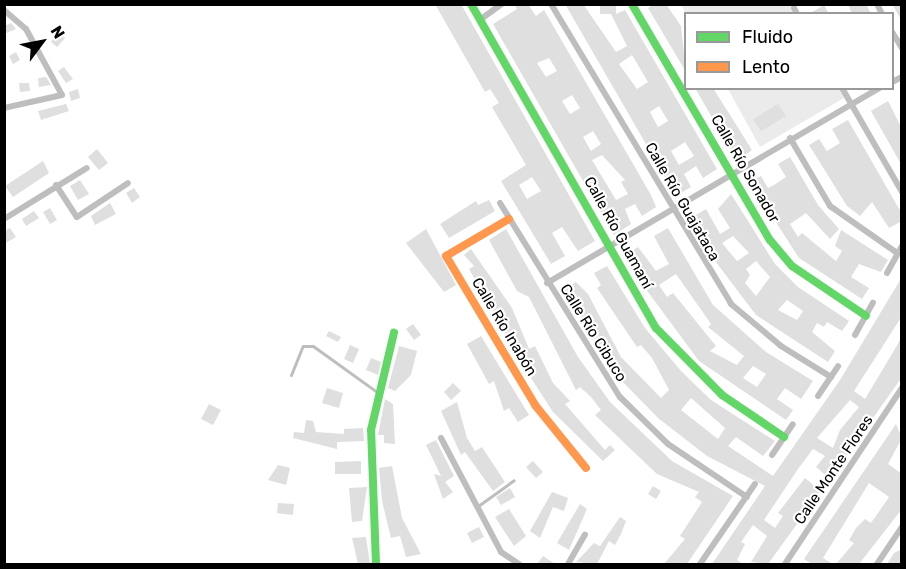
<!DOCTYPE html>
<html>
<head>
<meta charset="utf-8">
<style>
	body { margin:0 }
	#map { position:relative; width:906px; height:569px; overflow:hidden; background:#fff; font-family:Rubik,sans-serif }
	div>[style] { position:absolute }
	.green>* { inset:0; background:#ebebeb }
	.building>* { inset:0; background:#dfdfdf }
	.lane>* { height:3px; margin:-1.5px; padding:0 1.5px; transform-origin:1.5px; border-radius:1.5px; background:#bebebe }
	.street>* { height:6px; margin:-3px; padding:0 3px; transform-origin:3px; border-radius:3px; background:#bebebe }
	.fast>* { height:8px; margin:-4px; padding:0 4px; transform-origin:4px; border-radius:4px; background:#63d668 }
	.slow>* { height:8px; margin:-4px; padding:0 4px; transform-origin:4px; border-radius:4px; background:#ff974d }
	span { translate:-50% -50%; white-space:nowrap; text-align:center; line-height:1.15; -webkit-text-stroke:4.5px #fff; paint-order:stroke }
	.street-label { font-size:15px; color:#000 }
	.frame { position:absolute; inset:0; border:6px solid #000; pointer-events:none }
	.legend { position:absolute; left:684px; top:12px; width:210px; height:78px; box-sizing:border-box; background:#fff; border:2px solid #999; margin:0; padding:8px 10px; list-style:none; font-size:18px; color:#000 }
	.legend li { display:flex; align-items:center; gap:12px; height:30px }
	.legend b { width:30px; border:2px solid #999 }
	.north { position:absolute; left:12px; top:12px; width:60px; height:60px; -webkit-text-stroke:4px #fff; paint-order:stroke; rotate:58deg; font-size:16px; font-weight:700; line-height:24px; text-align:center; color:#000 }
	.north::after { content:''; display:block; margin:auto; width:21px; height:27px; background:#000; clip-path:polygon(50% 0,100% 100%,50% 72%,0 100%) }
</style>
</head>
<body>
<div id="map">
	<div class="green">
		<i style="clip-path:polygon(681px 5px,789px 5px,794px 13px,686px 13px)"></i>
		<i style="clip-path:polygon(728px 89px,839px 89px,844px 98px,760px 147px)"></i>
	</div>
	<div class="building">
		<i style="clip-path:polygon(evenodd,435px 4px,461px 4px,595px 241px,578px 251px,562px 227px,552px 233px,565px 256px,551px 264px,501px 181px,526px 165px,492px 107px,499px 103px,490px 89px,485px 92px,435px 4px,532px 177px,541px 191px,527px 199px,519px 185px,532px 177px)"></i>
		<i style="clip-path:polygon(evenodd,514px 4px,528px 4px,536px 16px,544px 10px,651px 195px,656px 207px,642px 216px,635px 204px,625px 209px,631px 224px,614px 235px,493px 24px,517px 9px,514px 4px,549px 58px,557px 71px,546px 77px,537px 63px,549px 58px,514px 4px,572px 95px,580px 108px,570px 114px,562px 101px,572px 95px,514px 4px,593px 131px,601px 144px,591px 151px,583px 137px,593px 131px,514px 4px,602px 155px,625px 180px,621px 182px,628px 194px,616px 200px,592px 160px,602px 155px)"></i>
		<i style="clip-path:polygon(evenodd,565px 4px,583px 4px,616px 52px,627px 46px,611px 14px,600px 14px,600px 4px,616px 4px,616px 14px,625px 10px,717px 169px,703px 178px,696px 166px,684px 174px,691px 187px,676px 196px,565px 4px,632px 55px,648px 82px,637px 89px,619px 64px,632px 55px,565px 4px,659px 106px,668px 121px,658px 127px,650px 112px,659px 106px,565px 4px,685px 142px,694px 156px,679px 165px,671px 151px,685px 142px)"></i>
		<i style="clip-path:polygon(654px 4px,666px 4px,681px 26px,686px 72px,648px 8px)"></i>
		<i style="clip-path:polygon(848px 4px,866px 4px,871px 14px,852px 14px)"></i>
		<i style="clip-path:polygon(892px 4px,902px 4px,902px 21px)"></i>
		<i style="clip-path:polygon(824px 5px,829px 14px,809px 14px)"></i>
		<i style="clip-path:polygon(11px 23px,16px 29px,4px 34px,4px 26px)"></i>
		<i style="clip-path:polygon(58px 32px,65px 38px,57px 47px,51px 42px)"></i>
		<i style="clip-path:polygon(16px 52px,20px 60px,13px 64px,9px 56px)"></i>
		<i style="clip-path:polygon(64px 67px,73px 79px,66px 83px,58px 71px)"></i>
		<i style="clip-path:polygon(46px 77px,51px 85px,39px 87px,38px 78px)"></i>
		<i style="clip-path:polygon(19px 83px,29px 83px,30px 91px,20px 92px)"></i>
		<i style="clip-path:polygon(695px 88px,713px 88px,752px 150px,737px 161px)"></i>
		<i style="clip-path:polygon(78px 89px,80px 98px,71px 101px,69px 92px)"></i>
		<i style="clip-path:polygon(888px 101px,900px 125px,902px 166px,871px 111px)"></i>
		<i style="clip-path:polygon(66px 104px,69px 111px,41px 120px,38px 111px)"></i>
		<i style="clip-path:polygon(778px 104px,786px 116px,761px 131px,753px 119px)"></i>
		<i style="clip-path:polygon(848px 120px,902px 214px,902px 221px,889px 228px,872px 202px,860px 216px,847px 206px,809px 145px,819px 139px,827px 151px,840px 143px,832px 129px)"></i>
		<i style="clip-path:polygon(97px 149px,108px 163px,99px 170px,88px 157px)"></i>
		<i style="clip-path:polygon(790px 157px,818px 205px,839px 229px,830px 239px,806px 213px,790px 224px,798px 237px,802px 233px,836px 261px,842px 251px,835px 246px,841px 230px,888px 260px,881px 272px,859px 264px,851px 277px,869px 288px,862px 299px,799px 258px,750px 182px,761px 176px,768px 188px,774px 185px,786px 177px,778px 164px)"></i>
		<i style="clip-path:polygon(43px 161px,49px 173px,13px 197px,5px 186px)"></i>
		<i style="clip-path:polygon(80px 180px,89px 194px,78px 200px,70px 186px)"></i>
		<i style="clip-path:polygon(134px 188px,140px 197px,132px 203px,126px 193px)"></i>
		<i style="clip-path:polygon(evenodd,731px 194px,775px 264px,798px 287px,849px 321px,842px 331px,827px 322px,824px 327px,817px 323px,812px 332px,835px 351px,828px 362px,756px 315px,703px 245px,689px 219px,706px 209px,720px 234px,730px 228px,718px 209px,731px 194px,733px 236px,749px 253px,737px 261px,722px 243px,733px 236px,731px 194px,756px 261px,770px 277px,756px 296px,745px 283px,750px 275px,746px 269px,756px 261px,731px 194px,787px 300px,803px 311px,797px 320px,778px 310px,787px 300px)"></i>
		<i style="clip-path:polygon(489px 200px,495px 211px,449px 238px,440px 224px,476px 201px,478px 205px)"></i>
		<i style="clip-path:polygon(110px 203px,116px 214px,95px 225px,91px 216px)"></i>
		<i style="clip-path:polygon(50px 208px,57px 220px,50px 224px,43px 212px)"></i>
		<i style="clip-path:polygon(34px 211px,39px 218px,26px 226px,22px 219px)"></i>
		<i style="clip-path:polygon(10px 228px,16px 237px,4px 244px,4px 231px)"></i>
		<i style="clip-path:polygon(evenodd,668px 228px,713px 305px,766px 352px,813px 381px,801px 399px,785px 388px,777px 399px,793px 410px,786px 420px,699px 361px,648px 292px,627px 254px,638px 247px,656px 271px,669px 264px,654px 236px,668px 228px,676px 274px,711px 324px,708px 327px,744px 356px,737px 365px,710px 351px,716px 346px,673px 293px,667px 297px,659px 285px,676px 274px,668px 228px,753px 366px,766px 374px,757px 387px,743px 378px,753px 366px)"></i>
		<i style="clip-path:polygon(426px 229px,456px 285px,444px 292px,406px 243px)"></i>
		<i style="clip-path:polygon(506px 229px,578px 357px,610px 402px,672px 461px,733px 496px,687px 564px,664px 564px,685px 539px,680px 536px,702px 502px,695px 497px,699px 492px,657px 474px,595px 415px,601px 410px,591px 397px,580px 387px,576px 390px,529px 297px,517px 291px,489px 240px)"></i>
		<i style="clip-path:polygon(471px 249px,512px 308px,529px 349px,535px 346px,553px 383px,570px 401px,565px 404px,605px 450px,610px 445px,615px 450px,603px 461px,553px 412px,529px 375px,469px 269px,474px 266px,464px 255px)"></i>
		<i style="clip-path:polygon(evenodd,607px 266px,645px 328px,681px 371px,711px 400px,775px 441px,763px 456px,736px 437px,728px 446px,773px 476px,840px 380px,902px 277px,902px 316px,854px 391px,865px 399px,902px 337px,902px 377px,830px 479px,816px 467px,825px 456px,813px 449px,798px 469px,764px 520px,775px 528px,783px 516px,778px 513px,805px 478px,821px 491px,768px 564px,751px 562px,767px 536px,753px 525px,741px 542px,745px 544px,737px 560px,743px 564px,712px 564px,765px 486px,707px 456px,658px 418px,617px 376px,564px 289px,576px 282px,588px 294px,621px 357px,661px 398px,669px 390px,652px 358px,641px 345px,637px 347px,597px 288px,601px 285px,594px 273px,607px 266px,691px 398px,725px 428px,718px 439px,681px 410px,691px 398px,607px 266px,850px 400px,859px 407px,840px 430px,833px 448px,817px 438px,850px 400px)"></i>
		<i style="clip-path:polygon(413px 324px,421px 335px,414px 340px,406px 329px)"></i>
		<i style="clip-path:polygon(329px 331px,341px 337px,338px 342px,326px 336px)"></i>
		<i style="clip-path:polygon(481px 336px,529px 415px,518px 422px,509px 408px,504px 411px,494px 381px,489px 384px,467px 344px)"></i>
		<i style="clip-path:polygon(350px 345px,359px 349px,353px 363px,344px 359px)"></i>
		<i style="clip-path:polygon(399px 346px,417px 351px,411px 375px,395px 391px,388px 388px)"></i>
		<i style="clip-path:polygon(371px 358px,381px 362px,378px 375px,366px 370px)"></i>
		<i style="clip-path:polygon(453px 383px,461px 391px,451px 400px,444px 392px)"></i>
		<i style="clip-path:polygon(327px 388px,343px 393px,339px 408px,322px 403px)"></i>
		<i style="clip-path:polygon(385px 399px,393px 404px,395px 444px,384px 443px,384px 435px,378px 435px)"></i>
		<i style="clip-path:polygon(457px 402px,467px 438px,475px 451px,482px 447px,505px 482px,493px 491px,465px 452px,461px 455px,441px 411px)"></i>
		<i style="clip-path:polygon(209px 404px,221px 410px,213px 425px,201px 419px)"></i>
		<i style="clip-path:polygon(306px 420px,313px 421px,316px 432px,344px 434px,344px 429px,363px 428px,364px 441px,337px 442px,337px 449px,293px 438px,294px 432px,304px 433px)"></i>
		<i style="clip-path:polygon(896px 424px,902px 438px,888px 464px,902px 474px,902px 509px,859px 564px,836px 564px,854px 543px,849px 540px,856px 528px,865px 519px,871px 523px,889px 497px,869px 483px,823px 558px,833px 564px,812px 564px,804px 559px)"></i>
		<i style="clip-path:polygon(436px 440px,454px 476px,445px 482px,453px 492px,443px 499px,434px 474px,441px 476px,426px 445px)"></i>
		<i style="clip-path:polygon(361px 461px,361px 474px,335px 474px,335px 462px)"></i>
		<i style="clip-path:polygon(533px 461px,543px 472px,536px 478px,526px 467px)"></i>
		<i style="clip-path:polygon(278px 465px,290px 468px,286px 485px,268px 480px)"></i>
		<i style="clip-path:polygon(392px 466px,402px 518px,421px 554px,406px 557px,400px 536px,391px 538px,382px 501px,379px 468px)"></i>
		<i style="clip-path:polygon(653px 486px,661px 491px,656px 499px,648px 494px)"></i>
		<i style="clip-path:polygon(367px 487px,362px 521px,352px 522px,349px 488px)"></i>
		<i style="clip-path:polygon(510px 488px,515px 497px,501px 505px,496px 497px)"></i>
		<i style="clip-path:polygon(552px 492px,568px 498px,564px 511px,553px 507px,540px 538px,530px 531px)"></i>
		<i style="clip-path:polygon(278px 503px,294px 504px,293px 515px,277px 513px)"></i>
		<i style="clip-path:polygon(580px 504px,587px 509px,569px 550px,557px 543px)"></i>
		<i style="clip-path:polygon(509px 509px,526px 536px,514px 546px,495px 517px)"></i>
		<i style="clip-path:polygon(620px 517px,626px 521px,621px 534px,615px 545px,609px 541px,597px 564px,576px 562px,594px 543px,600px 546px)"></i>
		<i style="clip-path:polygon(479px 527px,484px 537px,472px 543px,467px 533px)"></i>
		<i style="clip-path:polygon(366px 537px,370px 564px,358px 564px,352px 538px)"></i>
		<i style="clip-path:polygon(902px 549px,902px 564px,887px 564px,894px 553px)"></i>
		<i style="clip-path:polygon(543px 556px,555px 564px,537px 564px)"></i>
	</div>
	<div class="lane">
		<i style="left:291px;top:375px;width:31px;rotate:-68deg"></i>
		<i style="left:303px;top:346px;width:10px"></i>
		<i style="left:313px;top:346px;width:79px;rotate:35.7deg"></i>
		<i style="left:478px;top:506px;width:44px;rotate:-35.8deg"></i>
	</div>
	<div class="street">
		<i style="left:551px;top:4px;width:350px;rotate:59deg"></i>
		<i style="left:731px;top:304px;width:65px;rotate:40deg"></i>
		<i style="left:781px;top:346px;width:59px;rotate:31.8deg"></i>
		<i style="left:877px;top:4px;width:11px;rotate:63deg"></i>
		<i style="left:794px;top:8px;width:7px;rotate:63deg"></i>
		<i style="left:4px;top:10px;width:29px;rotate:41deg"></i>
		<i style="left:26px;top:29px;width:75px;rotate:61.4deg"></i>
		<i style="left:62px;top:95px;width:59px;rotate:167.4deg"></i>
		<i style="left:481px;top:19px;width:26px;rotate:-36deg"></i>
		<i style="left:892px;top:32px;width:19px;rotate:58deg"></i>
		<i style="left:892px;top:82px;width:11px;rotate:-27deg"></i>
		<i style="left:842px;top:88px;width:120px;rotate:60deg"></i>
		<i style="left:790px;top:138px;width:79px;rotate:59.5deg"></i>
		<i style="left:830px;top:206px;width:82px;rotate:35deg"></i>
		<i style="left:56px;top:185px;width:38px;rotate:57deg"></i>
		<i style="left:77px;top:217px;width:61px;rotate:-33.7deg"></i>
		<i style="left:500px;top:203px;width:228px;rotate:58.3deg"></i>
		<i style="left:620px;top:397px;width:67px;rotate:44.4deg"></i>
		<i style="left:668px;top:444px;width:95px;rotate:33.9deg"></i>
		<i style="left:4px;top:219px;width:97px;rotate:-31.6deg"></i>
		<i style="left:887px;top:273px;width:31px;rotate:-61deg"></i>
		<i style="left:547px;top:283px;width:386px;rotate:-30.4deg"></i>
		<i style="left:855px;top:335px;width:37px;rotate:-61deg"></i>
		<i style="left:818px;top:396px;width:36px;rotate:-56deg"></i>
		<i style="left:441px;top:438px;width:129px;rotate:62.2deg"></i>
		<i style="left:501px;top:552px;width:22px;rotate:34deg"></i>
		<i style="left:772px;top:455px;width:37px;rotate:-56deg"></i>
		<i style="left:568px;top:564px;width:34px;rotate:-60deg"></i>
		<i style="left:700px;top:564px;width:97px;rotate:-55.5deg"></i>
		<i style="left:785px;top:564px;width:211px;rotate:-56.4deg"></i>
		<i style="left:877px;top:564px;width:45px;rotate:-56deg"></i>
	</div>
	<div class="fast">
		<i style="left:471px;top:4px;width:373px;rotate:60.3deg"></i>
		<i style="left:656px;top:328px;width:94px;rotate:45.4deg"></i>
		<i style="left:722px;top:395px;width:75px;rotate:34.1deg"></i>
		<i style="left:633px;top:6px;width:271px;rotate:59.7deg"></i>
		<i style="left:770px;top:240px;width:34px;rotate:50deg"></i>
		<i style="left:792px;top:266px;width:89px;rotate:34deg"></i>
		<i style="left:376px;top:564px;width:134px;rotate:-92.1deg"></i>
		<i style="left:371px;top:430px;width:100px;rotate:-76.7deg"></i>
	</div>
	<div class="slow">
		<i style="left:509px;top:219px;width:73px;rotate:149.6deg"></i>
		<i style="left:446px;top:256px;width:174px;rotate:59.1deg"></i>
		<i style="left:535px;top:405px;width:81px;rotate:51deg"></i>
	</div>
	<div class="street-label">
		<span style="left:745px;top:169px;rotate:60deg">Calle Río Sonador</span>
		<span style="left:682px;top:202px;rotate:60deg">Calle Río Guajataca</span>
		<span style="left:618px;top:233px;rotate:61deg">Calle Río Guamaní</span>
		<span style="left:504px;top:327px;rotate:59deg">Calle Río Inabón</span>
		<span style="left:593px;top:333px;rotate:58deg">Calle Río Cibuco</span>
		<span style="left:834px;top:470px;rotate:-56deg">Calle Monte Flores</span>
	</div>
	<div class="frame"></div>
	<ul class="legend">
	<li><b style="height:8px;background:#63d668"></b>Fluido</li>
	<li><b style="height:8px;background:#ff974d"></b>Lento</li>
	</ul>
	<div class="north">N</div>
</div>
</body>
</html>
